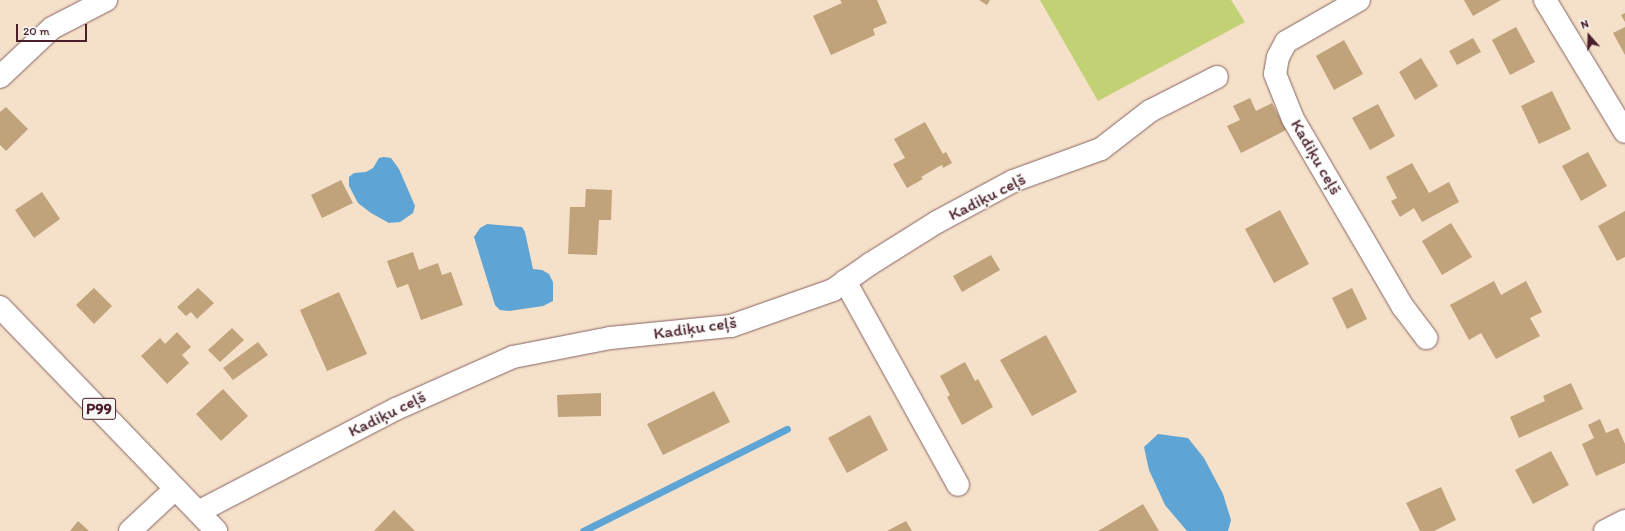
<!DOCTYPE html>
<html>
<head>
<meta charset="utf-8">
<style>
	body { margin:0 }
	#map { position:relative; width:1625px; height:531px; overflow:hidden; background:#f5e0c9; font-family:Itim,sans-serif }
	div>[style] { position:absolute }
	.green>* { inset:0; background:#c1d174 }
	.water>* { inset:0; background:#5ea4d4 }
	.stream>* { height:7px; margin:-3.5px; padding:0 3.5px; transform-origin:3.5px; border-radius:3.5px; background:#5ea4d4 }
	.building>* { inset:0; background:#c0a27b }
	.roads { filter:drop-shadow(0 0 1px #866362) drop-shadow(0 0 1px #866362) }
	.minor>* { height:22px; margin:-11px; padding:0 11px; transform-origin:11px; border-radius:11px; background:#fff }
	.major>* { height:22px; margin:-11px; padding:0 11px; transform-origin:11px; border-radius:11px; background:#fff }
	span { translate:-50% -50%; white-space:nowrap; text-align:center; line-height:1.15; -webkit-text-stroke:3px #f6f6f2; paint-order:stroke }
	.shield-label span { padding:1px 3px; background:#f6f6f2; border:1px solid; border-radius:3px; -webkit-text-stroke-width:0 }
	.shield-label { font-size:16px; color:#4a1f2b; font-weight:700 }
	.street-label { font-size:17px; color:#4a1f2b }
	.north { position:absolute; left:1569px; top:16px; width:40px; height:40px; -webkit-text-stroke:3px #f6f6f2; paint-order:stroke; rotate:340deg; font-size:11px; font-weight:700; line-height:16px; text-align:center; color:#4a1f2b }
	.north::after { content:''; display:block; margin:auto; width:14px; height:18px; background:#4a1f2b; clip-path:polygon(50% 0,100% 100%,50% 72%,0 100%) }
	.scale { position:absolute; left:16px; top:24px; width:71px; height:18px; box-sizing:border-box; border:2px solid #4a1f2b; border-top:0; padding-left:5px; font-size:12px; line-height:14px; white-space:nowrap; color:#4a1f2b; -webkit-text-stroke:3px #f6f6f2; paint-order:stroke }
</style>
</head>
<body>
<div id="map">
	<div class="green">
		<i style="clip-path:polygon(1040px 0,1231px 0,1245px 22px,1098px 101px)"></i>
	</div>
	<div class="water">
		<i style="clip-path:polygon(384px 157px,391px 158px,399px 169px,415px 206px,413px 213px,400px 222px,389px 223px,371px 213px,358px 203px,349px 186px,349px 177px,354px 173px,366px 172px,373px 168px,379px 158px)"></i>
		<i style="clip-path:polygon(487px 224px,522px 227px,525px 232px,533px 269px,542px 270px,549px 274px,553px 282px,553px 301px,543px 306px,509px 311px,500px 310px,495px 305px,474px 237px,480px 228px)"></i>
		<i style="clip-path:polygon(1158px 434px,1188px 438px,1204px 458px,1223px 494px,1231px 520px,1228px 531px,1187px 531px,1165px 505px,1149px 470px,1144px 447px)"></i>
	</div>
	<div class="stream">
		<i style="left:583px;top:531px;width:228px;rotate:-26.6deg"></i>
	</div>
	<div class="building">
		<i style="clip-path:polygon(840px 0,877px 0,887px 23px,873px 29px,875px 35px,831px 55px,813px 16px,842px 3px)"></i>
		<i style="clip-path:polygon(979px 0,990px 0,987px 5px)"></i>
		<i style="clip-path:polygon(1464px 0,1501px 0,1473px 16px)"></i>
		<i style="clip-path:polygon(1625px 13px,1625px 22px,1621px 15px)"></i>
		<i style="clip-path:polygon(1516px 27px,1535px 62px,1510px 75px,1492px 40px)"></i>
		<i style="clip-path:polygon(1625px 27px,1625px 55px,1613px 33px)"></i>
		<i style="clip-path:polygon(1473px 38px,1481px 52px,1457px 65px,1449px 51px)"></i>
		<i style="clip-path:polygon(1344px 40px,1363px 74px,1334px 90px,1316px 56px)"></i>
		<i style="clip-path:polygon(1421px 58px,1438px 86px,1415px 100px,1399px 72px)"></i>
		<i style="clip-path:polygon(1552px 91px,1571px 129px,1539px 144px,1521px 106px)"></i>
		<i style="clip-path:polygon(1250px 98px,1256px 111px,1272px 103px,1286px 130px,1241px 153px,1227px 126px,1240px 120px,1233px 106px)"></i>
		<i style="clip-path:polygon(1378px 104px,1395px 136px,1370px 150px,1352px 118px)"></i>
		<i style="clip-path:polygon(6px 107px,28px 129px,6px 151px,0 145px,0 112px)"></i>
		<i style="clip-path:polygon(925px 122px,943px 154px,946px 152px,952px 163px,943px 168px,942px 165px,938px 167px,921px 177px,923px 179px,907px 188px,893px 164px,905px 158px,894px 139px)"></i>
		<i style="clip-path:polygon(1588px 152px,1607px 186px,1581px 201px,1562px 166px)"></i>
		<i style="clip-path:polygon(1412px 163px,1429px 193px,1449px 182px,1459px 202px,1422px 222px,1414px 208px,1400px 217px,1391px 201px,1397px 198px,1386px 177px)"></i>
		<i style="clip-path:polygon(341px 180px,353px 203px,322px 218px,311px 195px)"></i>
		<i style="clip-path:polygon(586px 189px,612px 190px,611px 220px,599px 220px,597px 255px,568px 254px,570px 207px,585px 207px)"></i>
		<i style="clip-path:polygon(42px 192px,60px 219px,34px 238px,15px 210px)"></i>
		<i style="clip-path:polygon(1280px 210px,1309px 264px,1274px 283px,1245px 229px)"></i>
		<i style="clip-path:polygon(1625px 211px,1625px 257px,1617px 261px,1598px 226px)"></i>
		<i style="clip-path:polygon(1451px 223px,1472px 257px,1442px 275px,1422px 241px)"></i>
		<i style="clip-path:polygon(413px 252px,419px 270px,438px 263px,442px 275px,451px 272px,463px 305px,421px 320px,408px 284px,397px 288px,387px 261px)"></i>
		<i style="clip-path:polygon(991px 255px,1000px 270px,962px 292px,953px 276px)"></i>
		<i style="clip-path:polygon(1494px 281px,1501px 295px,1526px 281px,1542px 312px,1530px 318px,1540px 336px,1496px 359px,1481px 333px,1469px 340px,1450px 305px)"></i>
		<i style="clip-path:polygon(94px 288px,112px 306px,94px 324px,76px 305px)"></i>
		<i style="clip-path:polygon(198px 288px,214px 303px,197px 319px,191px 312px,186px 316px,177px 307px)"></i>
		<i style="clip-path:polygon(1352px 288px,1367px 319px,1347px 329px,1332px 298px)"></i>
		<i style="clip-path:polygon(339px 292px,367px 354px,327px 371px,300px 310px)"></i>
		<i style="clip-path:polygon(232px 328px,244px 340px,220px 362px,208px 350px)"></i>
		<i style="clip-path:polygon(177px 332px,191px 347px,182px 355px,189px 363px,167px 384px,141px 356px,160px 338px,165px 344px)"></i>
		<i style="clip-path:polygon(1046px 335px,1077px 392px,1032px 416px,1000px 360px)"></i>
		<i style="clip-path:polygon(258px 342px,268px 355px,233px 380px,223px 368px)"></i>
		<i style="clip-path:polygon(965px 362px,975px 381px,978px 379px,993px 407px,962px 425px,947px 397px,950px 395px,940px 376px)"></i>
		<i style="clip-path:polygon(1571px 383px,1583px 409px,1519px 438px,1510px 417px,1545px 401px,1543px 396px)"></i>
		<i style="clip-path:polygon(223px 389px,248px 416px,221px 441px,196px 414px)"></i>
		<i style="clip-path:polygon(714px 391px,730px 422px,663px 455px,647px 424px)"></i>
		<i style="clip-path:polygon(601px 393px,601px 416px,558px 417px,557px 395px)"></i>
		<i style="clip-path:polygon(870px 415px,888px 450px,847px 473px,828px 438px)"></i>
		<i style="clip-path:polygon(1600px 419px,1606px 433px,1618px 428px,1625px 444px,1625px 463px,1596px 476px,1582px 444px,1594px 438px,1588px 425px)"></i>
		<i style="clip-path:polygon(1551px 451px,1569px 485px,1533px 504px,1515px 470px)"></i>
		<i style="clip-path:polygon(1441px 487px,1456px 520px,1434px 531px,1420px 531px,1406px 503px)"></i>
		<i style="clip-path:polygon(1143px 504px,1159px 531px,1098px 531px)"></i>
		<i style="clip-path:polygon(394px 510px,415px 531px,374px 531px)"></i>
		<i style="clip-path:polygon(78px 521px,89px 531px,70px 531px)"></i>
		<i style="clip-path:polygon(906px 521px,912px 531px,887px 531px)"></i>
	</div>
	<div class="roads">
		<div class="minor">
			<i style="left:1359px;top:0;width:84px;rotate:150.1deg"></i>
			<i style="left:1286px;top:42px;width:17px;rotate:118deg"></i>
			<i style="left:1278px;top:57px;width:17px;rotate:100deg"></i>
			<i style="left:1275px;top:74px;width:48px;rotate:68.2deg"></i>
			<i style="left:1293px;top:119px;width:218px;rotate:59.7deg"></i>
			<i style="left:1403px;top:307px;width:39px;rotate:53deg"></i>
			<i style="left:1545px;top:0;width:154px;rotate:58.8deg"></i>
			<i style="left:0;top:77px;width:71px;rotate:-43.3deg"></i>
			<i style="left:52px;top:28px;width:61px;rotate:-27.4deg"></i>
			<i style="left:845px;top:281px;width:233px;rotate:61deg"></i>
			<i style="left:198px;top:512px;width:223px;rotate:-27.5deg"></i>
			<i style="left:396px;top:409px;width:128px;rotate:-24deg"></i>
			<i style="left:513px;top:357px;width:99px;rotate:-11.1deg"></i>
			<i style="left:610px;top:338px;width:122px;rotate:-5.7deg"></i>
			<i style="left:731px;top:326px;width:108px;rotate:-19.4deg"></i>
			<i style="left:833px;top:290px;width:45px;rotate:-35.1deg"></i>
			<i style="left:870px;top:264px;width:79px;rotate:-32.1deg"></i>
			<i style="left:937px;top:222px;width:86px;rotate:-28.3deg"></i>
			<i style="left:1013px;top:181px;width:94px;rotate:-20deg"></i>
			<i style="left:1101px;top:149px;width:62px;rotate:-37.8deg"></i>
			<i style="left:1150px;top:111px;width:75px;rotate:-26.9deg"></i>
			<i style="left:130px;top:531px;width:62px;rotate:-43deg"></i>
			<i style="left:1605px;top:531px;width:22px;rotate:-27deg"></i>
		</div>
		<div class="major">
			<i style="left:0;top:307px;width:311px;rotate:46deg"></i>
		</div>
	</div>
	<div class="shield-label">
		<span style="left:99px;top:409px">P99</span>
	</div>
	<div class="street-label">
		<span style="left:1316px;top:157px;rotate:60deg">Kadiķu ceļš</span>
		<span style="left:987px;top:197px;rotate:-27deg">Kadiķu ceļš</span>
		<span style="left:695px;top:328px;rotate:-8deg">Kadiķu ceļš</span>
		<span style="left:387px;top:414px;rotate:-26deg">Kadiķu ceļš</span>
	</div>
	<div class="north">N</div>
	<div class="scale">20 m</div>
</div>
</body>
</html>
